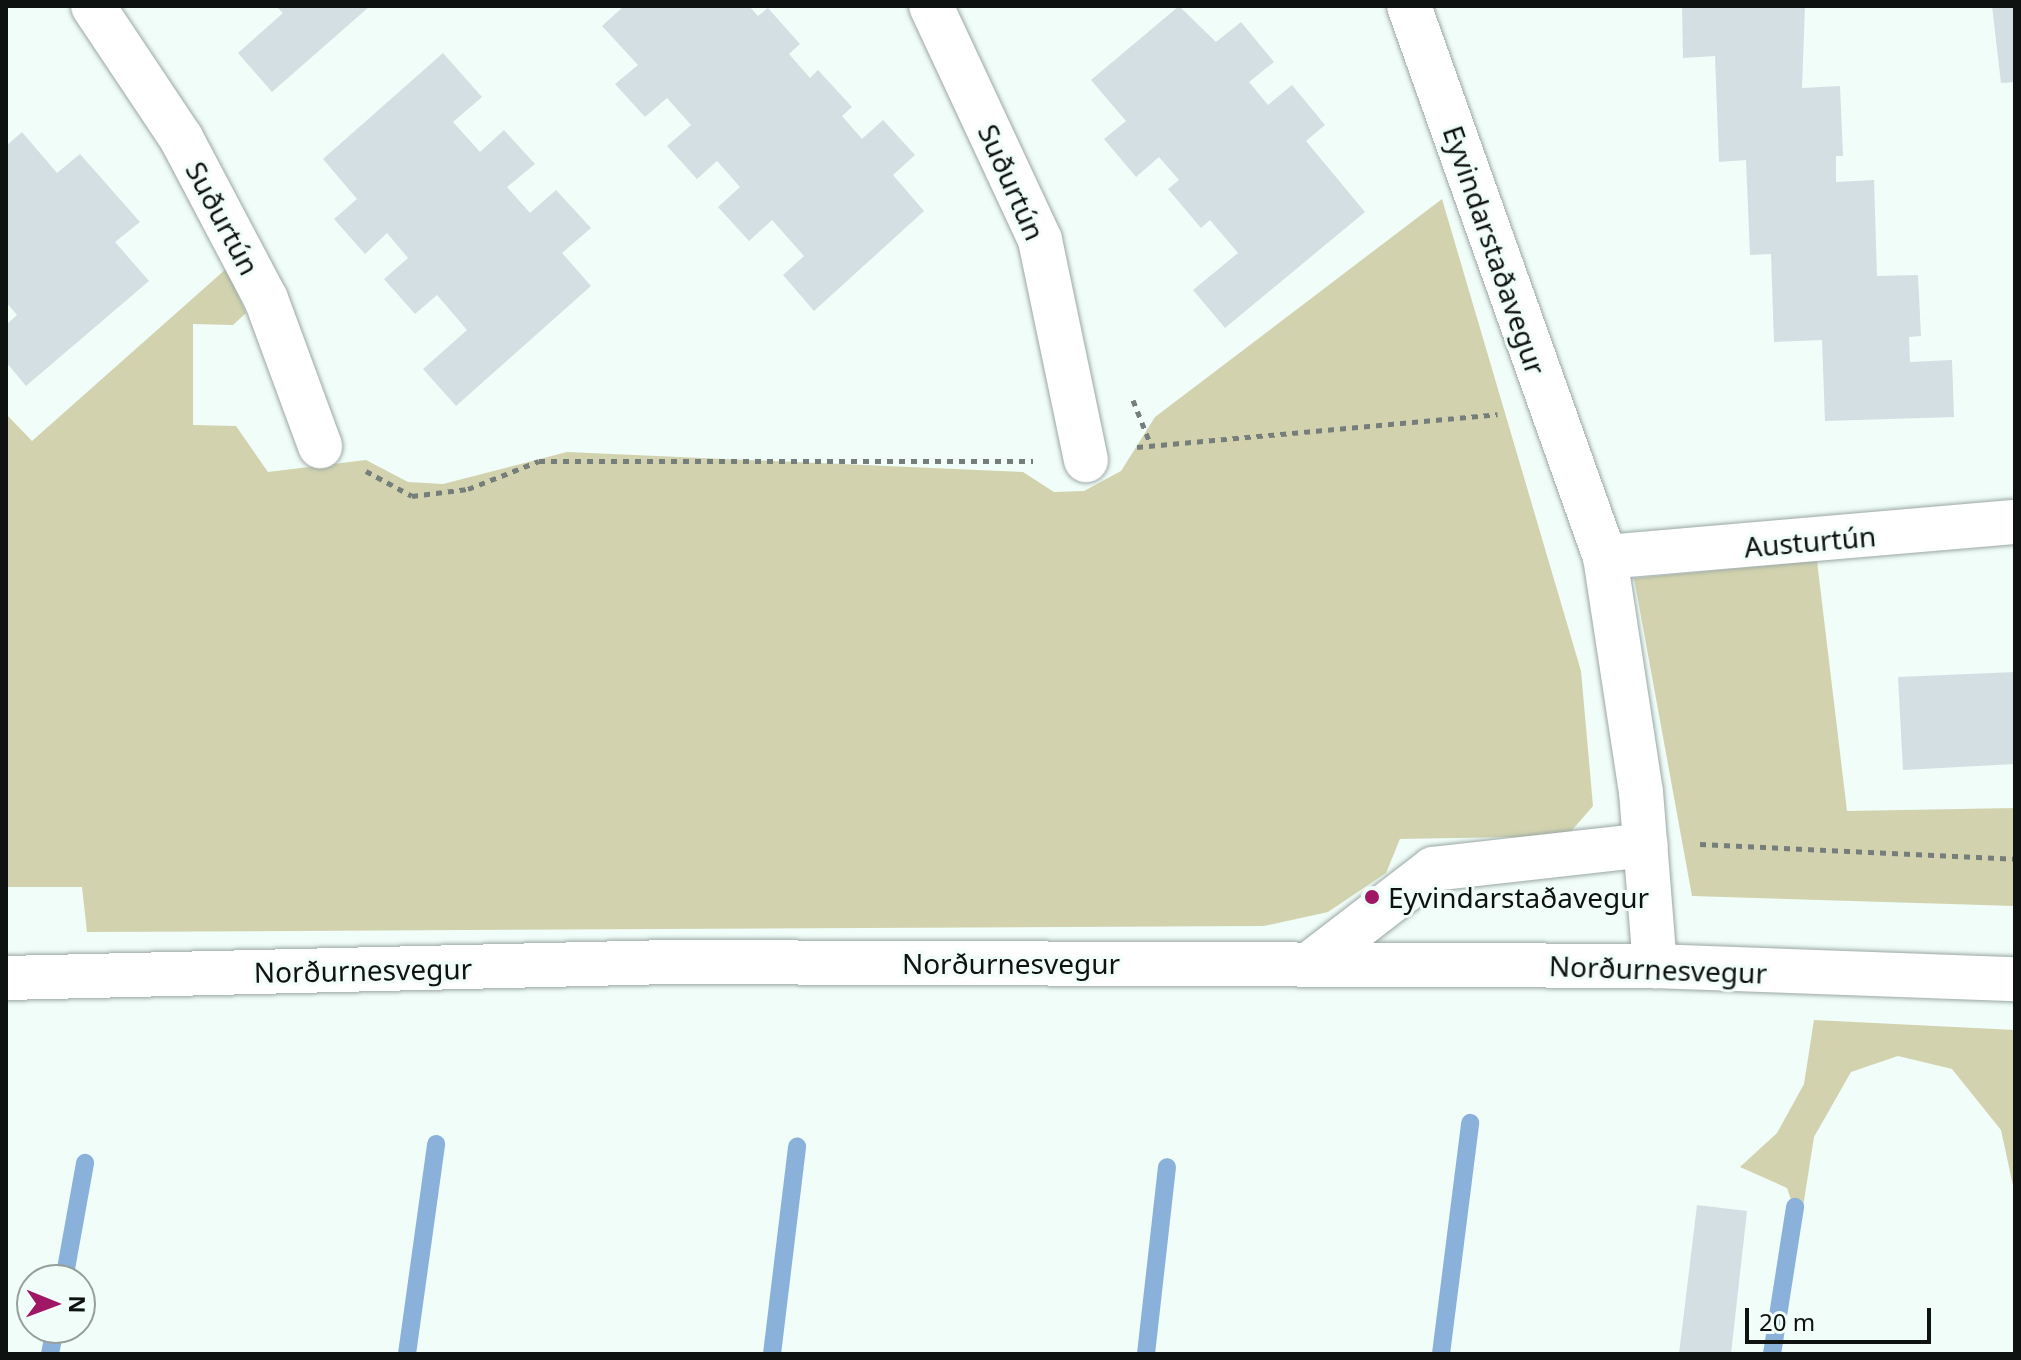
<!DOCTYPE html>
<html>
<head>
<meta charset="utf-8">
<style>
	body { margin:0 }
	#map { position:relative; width:2021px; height:1360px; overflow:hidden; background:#f0fdf9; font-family:"Noto Sans",sans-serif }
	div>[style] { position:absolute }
	.green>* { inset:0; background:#d2d3ae }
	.stream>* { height:18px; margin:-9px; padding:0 9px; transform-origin:9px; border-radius:9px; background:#89b1d9 }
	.building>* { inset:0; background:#d3dfe2 }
	.path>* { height:5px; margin-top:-2.5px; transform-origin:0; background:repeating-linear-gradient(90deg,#767e7c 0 6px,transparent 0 12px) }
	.roads { filter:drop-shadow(0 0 2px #9ba7a4) drop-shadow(0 0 2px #9ba7a4) }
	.minor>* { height:44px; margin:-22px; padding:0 22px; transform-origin:22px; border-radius:22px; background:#fff }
	.dots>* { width:22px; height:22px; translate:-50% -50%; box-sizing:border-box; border:4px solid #f0fdf9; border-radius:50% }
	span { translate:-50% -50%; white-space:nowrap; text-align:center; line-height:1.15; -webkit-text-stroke:6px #f0fdf9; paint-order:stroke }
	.street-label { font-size:28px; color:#0e1211 }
	.poi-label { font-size:28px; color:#0e1211 }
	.left { translate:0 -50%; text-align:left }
	.frame { position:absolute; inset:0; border:8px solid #0e1211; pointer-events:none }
	.north { position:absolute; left:16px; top:1264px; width:80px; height:80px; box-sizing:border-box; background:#f0fdf9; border:2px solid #969f9c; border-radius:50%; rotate:91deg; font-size:22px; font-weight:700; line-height:32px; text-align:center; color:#0e1211 }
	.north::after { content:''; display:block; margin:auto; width:28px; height:36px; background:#a01865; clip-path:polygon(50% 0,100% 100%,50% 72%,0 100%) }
	.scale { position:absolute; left:1745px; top:1308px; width:186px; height:36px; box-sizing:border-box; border:4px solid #0e1211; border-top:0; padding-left:10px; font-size:24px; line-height:28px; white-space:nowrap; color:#0e1211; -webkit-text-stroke:6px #f0fdf9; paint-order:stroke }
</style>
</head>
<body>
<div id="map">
	<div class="green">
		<i style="clip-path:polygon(1442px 199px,1581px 671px,1593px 806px,1567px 836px,1400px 839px,1386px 873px,1328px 912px,1264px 926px,87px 932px,82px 887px,6px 887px,6px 414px,32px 441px,227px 268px,246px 313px,233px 325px,193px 324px,193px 425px,236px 426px,268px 472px,366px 460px,408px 482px,443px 484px,567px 452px,1023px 472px,1054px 492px,1084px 491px,1121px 471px,1155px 417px)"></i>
		<i style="clip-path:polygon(1817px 561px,1847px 811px,2015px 808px,2015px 906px,1692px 896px,1634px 578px)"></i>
		<i style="clip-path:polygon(1814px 1020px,2015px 1030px,2015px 1195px,2001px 1130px,1952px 1069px,1898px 1056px,1851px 1072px,1814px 1137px,1800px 1226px,1787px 1188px,1740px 1167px,1777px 1133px,1804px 1084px)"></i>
	</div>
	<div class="stream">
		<i style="left:64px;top:1280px;width:119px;rotate:-79.8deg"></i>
		<i style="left:50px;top:1354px;width:26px;rotate:-79deg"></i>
		<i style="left:407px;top:1354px;width:212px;rotate:-82.1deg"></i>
		<i style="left:772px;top:1354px;width:209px;rotate:-83.1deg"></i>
		<i style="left:1146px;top:1354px;width:188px;rotate:-83.6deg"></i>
		<i style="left:1441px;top:1354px;width:233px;rotate:-82.8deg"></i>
		<i style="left:1772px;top:1354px;width:149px;rotate:-81.1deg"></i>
	</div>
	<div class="building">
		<i style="clip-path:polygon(276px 6px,370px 6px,272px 92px,238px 53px,283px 13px)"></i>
		<i style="clip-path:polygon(624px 6px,749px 6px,758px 16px,768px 8px,800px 44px,789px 54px,810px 78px,818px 70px,852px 107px,842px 116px,862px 139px,883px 120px,915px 155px,893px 175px,924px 211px,814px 311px,783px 275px,804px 256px,772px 220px,749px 241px,718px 207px,740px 187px,717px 161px,697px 179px,667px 146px,691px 125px,667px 98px,645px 117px,615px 84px,638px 65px,602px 26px)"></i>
		<i style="clip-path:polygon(1179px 6px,1216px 42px,1241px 22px,1274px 62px,1249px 82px,1268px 105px,1292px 85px,1325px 125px,1306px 141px,1365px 212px,1225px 328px,1193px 290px,1238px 253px,1210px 220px,1201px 228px,1168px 189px,1179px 180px,1159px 157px,1136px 177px,1104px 139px,1126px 121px,1091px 80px)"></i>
		<i style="clip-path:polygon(1682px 6px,1805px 6px,1802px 88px,1840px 86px,1843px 156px,1836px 156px,1836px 182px,1874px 180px,1877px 276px,1918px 275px,1921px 336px,1909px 337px,1910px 362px,1952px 360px,1954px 417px,1825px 421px,1822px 340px,1774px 342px,1771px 254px,1750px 255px,1746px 160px,1719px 162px,1715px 56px,1683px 58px)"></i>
		<i style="clip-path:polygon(1992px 6px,2015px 6px,2015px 82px,2001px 83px)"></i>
		<i style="clip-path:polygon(443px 53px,482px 97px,453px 122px,480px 152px,504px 130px,535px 164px,507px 187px,530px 213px,556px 190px,591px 228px,562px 253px,591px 286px,456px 406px,423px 369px,467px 330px,437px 295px,415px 314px,384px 279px,408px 258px,387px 233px,365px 254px,334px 219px,357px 199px,323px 159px)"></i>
		<i style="clip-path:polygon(22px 132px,57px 173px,80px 154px,140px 222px,115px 242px,149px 281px,26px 386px,6px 362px,6px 325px,17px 315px,6px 302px,6px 146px)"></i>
		<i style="clip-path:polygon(2015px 672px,2015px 764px,1903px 770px,1898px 677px)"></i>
		<i style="clip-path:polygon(1697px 1205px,1747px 1211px,1731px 1354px,1679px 1354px)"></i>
	</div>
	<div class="path">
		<i style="left:1133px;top:400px;width:46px;rotate:68.4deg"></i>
		<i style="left:1137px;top:447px;width:362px;rotate:-5.2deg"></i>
		<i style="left:366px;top:471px;width:52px;rotate:28.5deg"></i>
		<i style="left:412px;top:496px;width:56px;rotate:-7.1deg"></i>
		<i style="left:468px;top:489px;width:76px;rotate:-21.5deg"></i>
		<i style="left:539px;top:461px;width:494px"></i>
		<i style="left:1700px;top:844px;width:315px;rotate:2.7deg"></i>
	</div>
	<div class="roads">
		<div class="minor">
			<i style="left:93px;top:6px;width:159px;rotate:56.3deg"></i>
			<i style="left:181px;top:138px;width:182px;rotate:62.2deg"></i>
			<i style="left:266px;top:299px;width:157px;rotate:69.8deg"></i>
			<i style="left:931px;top:6px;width:258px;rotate:65deg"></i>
			<i style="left:1040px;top:240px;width:225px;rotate:78.2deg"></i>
			<i style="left:1409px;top:6px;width:585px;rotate:70.42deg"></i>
			<i style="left:1605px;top:557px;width:238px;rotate:81.3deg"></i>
			<i style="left:1641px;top:792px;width:175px;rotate:85.4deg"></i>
			<i style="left:1605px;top:557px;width:411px;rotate:-4.9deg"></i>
			<i style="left:1311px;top:963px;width:154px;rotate:-37.6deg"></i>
			<i style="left:1433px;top:869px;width:214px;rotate:-6.4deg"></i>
			<i style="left:6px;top:978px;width:666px;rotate:-1.38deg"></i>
			<i style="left:672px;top:962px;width:983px;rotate:0.23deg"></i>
			<i style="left:1655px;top:966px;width:360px;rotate:2.1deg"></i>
		</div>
	</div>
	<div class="dots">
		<i style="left:1372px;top:897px;background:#a01865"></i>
	</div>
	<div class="street-label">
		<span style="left:1012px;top:182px;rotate:66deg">Suðurtún</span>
		<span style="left:223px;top:218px;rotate:62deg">Suðurtún</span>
		<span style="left:1495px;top:250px;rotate:71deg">Eyvindarstaðavegur</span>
		<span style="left:1810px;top:541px;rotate:-5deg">Austurtún</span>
		<span style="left:1011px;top:963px">Norðurnesvegur</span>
		<span style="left:1658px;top:969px;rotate:2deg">Norðurnesvegur</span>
		<span style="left:363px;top:970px;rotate:-1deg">Norðurnesvegur</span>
	</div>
	<div class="poi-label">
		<span class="left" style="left:1388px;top:897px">Eyvindarstaðavegur</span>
	</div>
	<div class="frame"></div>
	<div class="north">N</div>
	<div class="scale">20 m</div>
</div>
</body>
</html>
